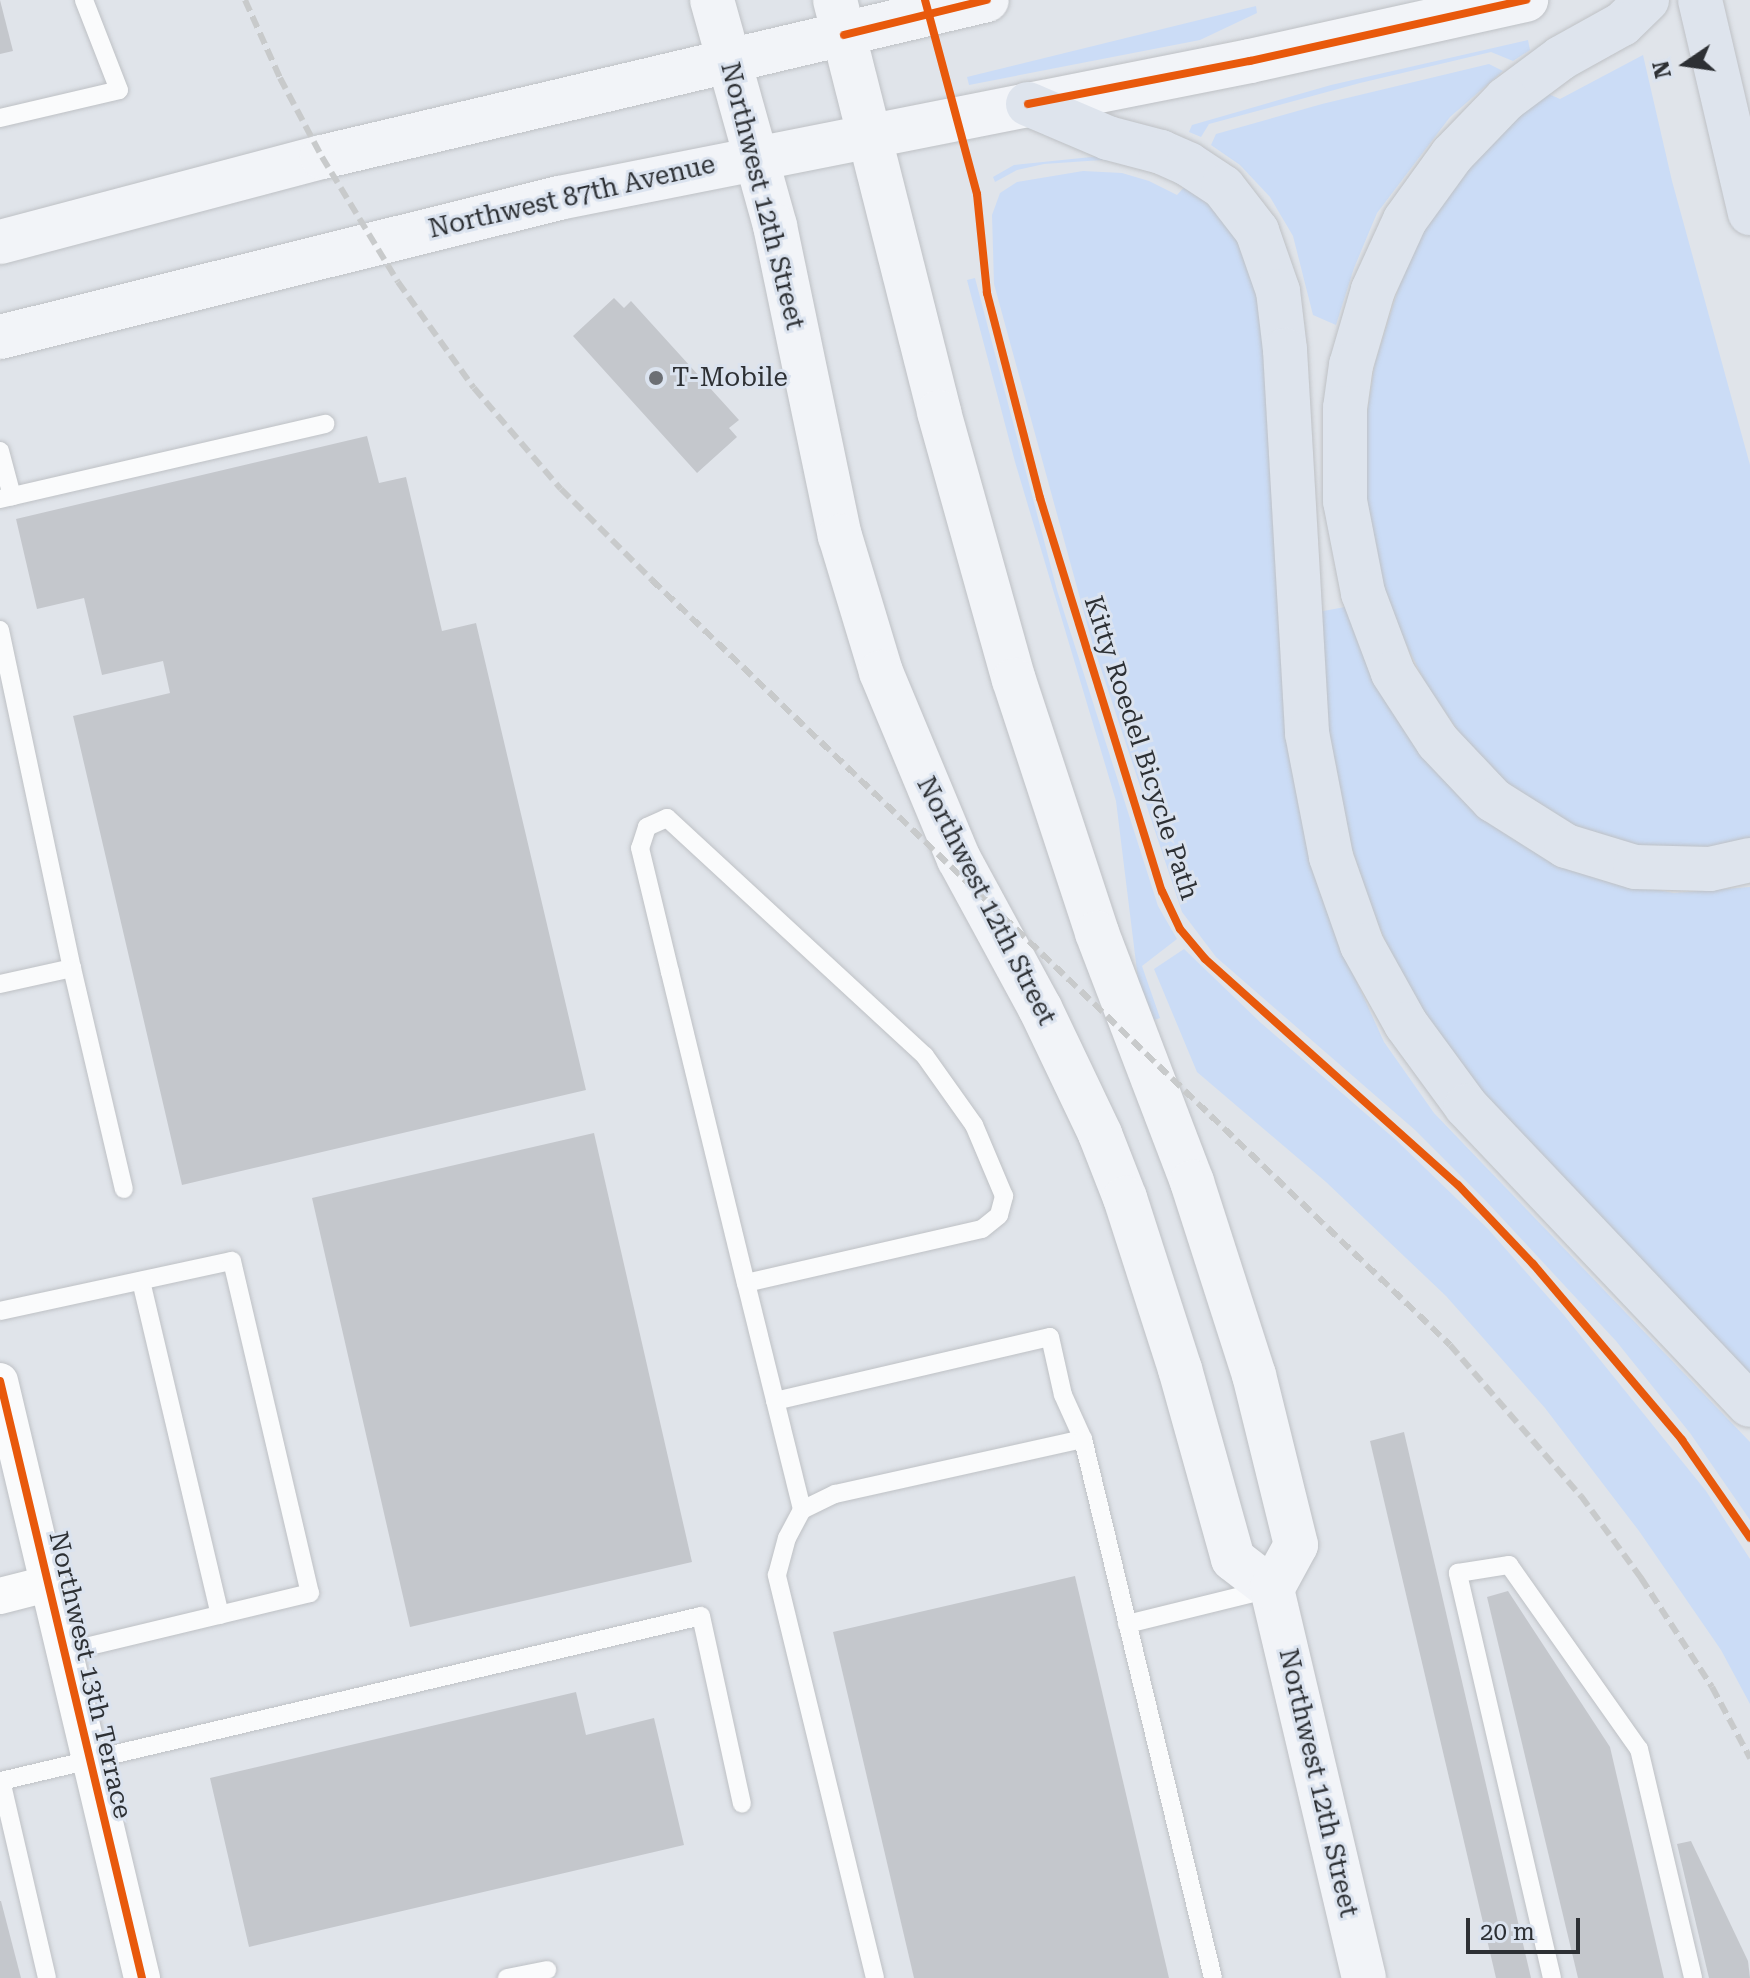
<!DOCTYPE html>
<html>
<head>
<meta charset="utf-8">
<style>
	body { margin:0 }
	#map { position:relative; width:1750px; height:1978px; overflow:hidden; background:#e0e4ea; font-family:"Roboto Serif",serif }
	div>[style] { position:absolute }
	.green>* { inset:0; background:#cbdcf6 }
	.building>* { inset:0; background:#c4c7cc }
	.roads { filter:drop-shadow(0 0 2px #bec1c5) drop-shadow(0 0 2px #bec1c5) }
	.service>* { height:18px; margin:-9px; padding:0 9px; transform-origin:9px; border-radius:9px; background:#fafbfc }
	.minor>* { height:36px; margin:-18px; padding:0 18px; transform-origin:18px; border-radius:18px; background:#fafbfc }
	.secondary>* { height:44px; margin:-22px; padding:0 22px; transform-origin:22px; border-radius:22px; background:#f2f4f8 }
	.motorway>* { height:44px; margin:-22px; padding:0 22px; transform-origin:22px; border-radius:22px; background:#dee4ed }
	.rail>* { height:6px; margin-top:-3px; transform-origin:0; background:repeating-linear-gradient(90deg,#c8cacb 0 12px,transparent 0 18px) }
	.cycleway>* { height:8px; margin:-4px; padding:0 4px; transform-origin:4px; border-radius:4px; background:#e8590c }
	.dots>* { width:22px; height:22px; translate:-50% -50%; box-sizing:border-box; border:4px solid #dbe3ef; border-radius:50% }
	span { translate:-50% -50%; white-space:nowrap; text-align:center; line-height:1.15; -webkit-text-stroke:6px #dbe3ef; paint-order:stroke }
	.street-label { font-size:26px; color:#2d3034 }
	.poi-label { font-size:26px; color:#2d3034 }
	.left { translate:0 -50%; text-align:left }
	.north { position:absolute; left:1646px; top:24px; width:80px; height:80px; -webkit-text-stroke:6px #dbe3ef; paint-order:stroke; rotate:257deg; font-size:22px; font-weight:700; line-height:32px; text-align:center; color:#2d3034 }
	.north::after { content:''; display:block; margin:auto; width:28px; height:36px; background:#2d3034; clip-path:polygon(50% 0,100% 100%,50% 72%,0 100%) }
	.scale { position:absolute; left:1466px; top:1918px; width:114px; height:36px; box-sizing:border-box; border:4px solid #2d3034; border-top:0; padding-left:10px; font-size:24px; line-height:28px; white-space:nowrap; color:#2d3034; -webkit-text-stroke:6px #dbe3ef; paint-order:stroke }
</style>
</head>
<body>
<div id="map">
	<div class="green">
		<i style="clip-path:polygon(1256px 6px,1257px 13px,1200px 40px,969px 85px,967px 77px)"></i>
		<i style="clip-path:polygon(1528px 40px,1530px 50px,1513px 61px,1491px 52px,1360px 83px,1209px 124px,1201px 137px,1189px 132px,1192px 125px,1331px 85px)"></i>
		<i style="clip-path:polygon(1643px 55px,1672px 181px,1750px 465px,1750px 846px,1680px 853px,1621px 843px,1558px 819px,1511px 790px,1465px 741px,1426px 684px,1396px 624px,1375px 560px,1366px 490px,1366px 421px,1375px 363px,1409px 255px,1439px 204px,1481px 150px,1544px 92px,1560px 99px)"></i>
		<i style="clip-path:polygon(1489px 64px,1503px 71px,1450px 117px,1377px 213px,1354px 268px,1336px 325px,1313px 315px,1293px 236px,1270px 197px,1240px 165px,1211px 145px,1216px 134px,1322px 104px)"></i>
		<i style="clip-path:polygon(1101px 156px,1124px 163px,1102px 160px,1044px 164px,1017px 170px,995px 182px,993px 177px,1014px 165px)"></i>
		<i style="clip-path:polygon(1083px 171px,1122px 173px,1149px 181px,1177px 195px,1188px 183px,1228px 219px,1260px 283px,1345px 956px,1384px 1042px,1434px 1113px,1750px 1442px,1750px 1520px,1690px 1433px,1616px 1341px,1487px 1202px,1415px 1130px,1216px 957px,1182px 912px,1092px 642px,994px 284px,992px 215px,1000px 193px,1017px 182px)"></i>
		<i style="clip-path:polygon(975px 278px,1057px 590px,1158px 906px,1177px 939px,1142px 966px,1160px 1018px,1154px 1020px,1138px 979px,1116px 801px,1015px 462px,967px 280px)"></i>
		<i style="clip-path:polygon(1345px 607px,1376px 682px,1618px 883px,1674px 893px,1750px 887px,1750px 1384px,1494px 1115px,1402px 981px,1368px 899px,1343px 820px,1326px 719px,1318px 612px)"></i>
		<i style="clip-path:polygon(1184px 949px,1261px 1023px,1396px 1140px,1488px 1229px,1563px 1314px,1706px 1491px,1750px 1559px,1750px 1704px,1721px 1650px,1639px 1531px,1545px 1408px,1446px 1296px,1326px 1182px,1197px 1072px,1154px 969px)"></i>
	</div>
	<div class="building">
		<i style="clip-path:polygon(0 0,13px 51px,0 54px)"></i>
		<i style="clip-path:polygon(614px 298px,624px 308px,631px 301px,739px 420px,729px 428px,737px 437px,697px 473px,573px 336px)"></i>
		<i style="clip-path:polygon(367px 436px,379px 483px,406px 477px,442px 631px,476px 623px,586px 1090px,182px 1185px,73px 716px,170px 693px,163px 661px,102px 675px,84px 598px,37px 609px,16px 519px)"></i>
		<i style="clip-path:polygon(594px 1133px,692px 1562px,410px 1627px,312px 1198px)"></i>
		<i style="clip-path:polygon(1404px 1432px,1531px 1978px,1496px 1978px,1370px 1441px)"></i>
		<i style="clip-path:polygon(1075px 1576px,1169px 1978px,914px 1978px,833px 1632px)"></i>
		<i style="clip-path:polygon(1508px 1591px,1610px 1747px,1664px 1978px,1578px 1978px,1487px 1597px)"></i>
		<i style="clip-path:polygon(576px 1692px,586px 1735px,654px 1718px,684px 1845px,249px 1947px,210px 1778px)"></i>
		<i style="clip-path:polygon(1691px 1841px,1748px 1961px,1750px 1978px,1709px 1978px,1677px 1844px)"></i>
		<i style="clip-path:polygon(0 1901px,1px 1901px,21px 1978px,0 1978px)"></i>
	</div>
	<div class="roads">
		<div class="service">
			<i style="left:0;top:118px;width:122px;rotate:-13.2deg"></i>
			<i style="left:119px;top:90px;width:97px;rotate:-111.3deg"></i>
			<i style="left:0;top:451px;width:47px;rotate:75.1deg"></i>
			<i style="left:0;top:499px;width:334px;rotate:-13deg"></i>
			<i style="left:0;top:630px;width:346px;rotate:78deg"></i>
			<i style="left:0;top:984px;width:74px;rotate:-12.5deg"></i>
			<i style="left:72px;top:968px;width:227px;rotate:76.8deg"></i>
			<i style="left:141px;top:1281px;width:343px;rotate:76.7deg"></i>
			<i style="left:746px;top:1283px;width:242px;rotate:-12.9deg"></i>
			<i style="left:982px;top:1229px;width:22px;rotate:-39deg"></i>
			<i style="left:999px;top:1215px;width:20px;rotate:-75deg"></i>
			<i style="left:1004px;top:1196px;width:77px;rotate:-112.9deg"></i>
			<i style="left:974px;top:1125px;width:85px;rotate:-125.4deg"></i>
			<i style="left:925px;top:1056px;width:351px;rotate:-137.3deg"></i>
			<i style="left:667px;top:818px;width:22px;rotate:156deg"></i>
			<i style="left:647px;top:827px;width:22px;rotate:108deg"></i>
			<i style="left:640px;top:848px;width:128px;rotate:76.4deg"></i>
			<i style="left:670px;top:972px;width:320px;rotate:76.3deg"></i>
			<i style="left:746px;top:1283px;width:234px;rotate:76.1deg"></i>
			<i style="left:0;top:1311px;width:237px;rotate:-12.2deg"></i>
			<i style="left:232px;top:1261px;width:341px;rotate:76.8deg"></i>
			<i style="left:310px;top:1593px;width:253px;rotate:166.5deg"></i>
			<i style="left:775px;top:1401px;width:282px;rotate:-13.1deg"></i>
			<i style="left:1050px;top:1337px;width:59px;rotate:77.4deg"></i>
			<i style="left:1063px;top:1395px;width:48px;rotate:65.6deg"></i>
			<i style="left:1127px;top:1624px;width:142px;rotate:-13.8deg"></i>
			<i style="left:47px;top:1978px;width:202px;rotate:-103.1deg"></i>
			<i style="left:1px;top:1781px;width:719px;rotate:-13.26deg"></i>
			<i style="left:701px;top:1616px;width:192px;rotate:77.7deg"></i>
			<i style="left:507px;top:1978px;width:41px;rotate:-11.3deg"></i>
			<i style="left:875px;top:1978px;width:415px;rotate:-103.7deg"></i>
			<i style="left:777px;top:1575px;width:38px;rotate:-75deg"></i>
			<i style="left:787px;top:1538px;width:32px;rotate:-62deg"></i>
			<i style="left:802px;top:1510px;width:37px;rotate:-26deg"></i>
			<i style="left:835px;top:1494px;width:254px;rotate:-12.5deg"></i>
			<i style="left:1083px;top:1439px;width:554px;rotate:76.44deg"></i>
			<i style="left:1552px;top:1978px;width:416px;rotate:-103.1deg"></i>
			<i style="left:1458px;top:1573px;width:52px;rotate:-8.9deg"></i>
			<i style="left:1509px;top:1565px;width:225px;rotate:54.8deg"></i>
			<i style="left:1639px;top:1749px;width:235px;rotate:76.7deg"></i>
		</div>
		<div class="minor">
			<i style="left:0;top:1381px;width:614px;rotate:76.62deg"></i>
			<i style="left:0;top:1596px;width:49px;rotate:-14.3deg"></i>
		</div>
		<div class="secondary">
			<i style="left:712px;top:0;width:235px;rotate:74.4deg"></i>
			<i style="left:775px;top:226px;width:317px;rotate:78.2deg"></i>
			<i style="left:840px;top:536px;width:142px;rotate:73.2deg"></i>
			<i style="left:881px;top:672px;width:203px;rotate:67.4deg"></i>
			<i style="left:959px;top:859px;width:170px;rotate:61.5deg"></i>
			<i style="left:1040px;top:1008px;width:140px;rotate:64.5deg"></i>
			<i style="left:1100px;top:1134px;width:69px;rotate:68.7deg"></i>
			<i style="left:1125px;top:1198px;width:180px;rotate:72.2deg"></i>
			<i style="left:1180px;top:1369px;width:197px;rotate:74.4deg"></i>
			<i style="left:1233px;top:1559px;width:49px;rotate:37.6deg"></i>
			<i style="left:1272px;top:1589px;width:400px;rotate:76.7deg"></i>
			<i style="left:835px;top:0;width:425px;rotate:75.8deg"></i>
			<i style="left:939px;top:412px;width:278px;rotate:74.4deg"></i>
			<i style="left:1014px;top:680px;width:266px;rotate:71.8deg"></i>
			<i style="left:1097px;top:933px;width:267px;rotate:69.1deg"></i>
			<i style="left:1192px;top:1182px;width:203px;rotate:72.2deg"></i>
			<i style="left:1254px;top:1375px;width:175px;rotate:76.1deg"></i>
			<i style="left:1296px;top:1545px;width:50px;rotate:118.6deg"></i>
			<i style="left:0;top:242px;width:333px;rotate:-14.8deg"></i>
			<i style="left:322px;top:157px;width:683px;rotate:-13.28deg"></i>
			<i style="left:0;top:337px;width:576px;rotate:-13.96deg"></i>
			<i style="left:559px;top:198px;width:704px;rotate:-11.21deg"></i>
			<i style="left:1250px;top:61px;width:283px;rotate:-12.5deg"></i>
		</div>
		<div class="motorway">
			<i style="left:1647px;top:0;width:35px;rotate:136deg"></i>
			<i style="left:1622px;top:24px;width:70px;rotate:150.9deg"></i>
			<i style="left:1561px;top:58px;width:69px;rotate:143.3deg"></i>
			<i style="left:1506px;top:99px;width:78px;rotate:134deg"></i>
			<i style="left:1452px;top:155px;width:80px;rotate:125.9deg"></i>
			<i style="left:1405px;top:220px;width:77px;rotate:114.6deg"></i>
			<i style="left:1373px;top:290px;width:78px;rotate:106.3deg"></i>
			<i style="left:1351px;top:365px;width:43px;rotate:97.9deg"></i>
			<i style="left:1345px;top:408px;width:93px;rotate:90deg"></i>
			<i style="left:1345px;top:501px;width:94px;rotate:78.9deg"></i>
			<i style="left:1363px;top:593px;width:85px;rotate:69.4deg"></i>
			<i style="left:1393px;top:673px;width:82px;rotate:56.9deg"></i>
			<i style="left:1438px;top:742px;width:80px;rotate:46.5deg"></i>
			<i style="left:1493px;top:800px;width:86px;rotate:32.2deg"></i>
			<i style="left:1566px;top:846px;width:72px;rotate:16.9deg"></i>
			<i style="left:1635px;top:867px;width:75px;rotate:1.5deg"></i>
			<i style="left:1710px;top:869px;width:41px;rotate:-12.7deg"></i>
			<i style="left:1700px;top:0;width:219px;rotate:76.8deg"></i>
			<i style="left:1028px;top:104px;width:87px;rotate:23deg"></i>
			<i style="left:1108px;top:138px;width:55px;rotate:14.8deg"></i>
			<i style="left:1161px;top:152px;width:30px;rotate:24deg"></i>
			<i style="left:1188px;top:164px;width:42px;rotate:33.3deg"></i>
			<i style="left:1223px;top:187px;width:56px;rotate:52.3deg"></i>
			<i style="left:1257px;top:231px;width:64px;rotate:70.7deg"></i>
			<i style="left:1278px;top:291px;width:59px;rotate:83.2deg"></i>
			<i style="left:1285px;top:350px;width:384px;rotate:86.7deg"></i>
			<i style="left:1307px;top:733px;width:126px;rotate:79deg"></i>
			<i style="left:1331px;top:857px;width:93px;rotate:70.6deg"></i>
			<i style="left:1362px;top:945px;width:90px;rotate:60.9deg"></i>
			<i style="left:1406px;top:1024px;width:102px;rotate:53.8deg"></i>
			<i style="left:1466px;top:1106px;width:412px;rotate:46.5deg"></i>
		</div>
	</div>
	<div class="rail">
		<i style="left:245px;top:0;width:85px;rotate:65.8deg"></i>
		<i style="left:280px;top:78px;width:89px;rotate:62deg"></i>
		<i style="left:322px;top:157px;width:146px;rotate:58.7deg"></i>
		<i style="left:398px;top:282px;width:130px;rotate:54.4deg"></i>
		<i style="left:474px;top:388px;width:133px;rotate:49.3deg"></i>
		<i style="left:561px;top:489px;width:129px;rotate:45deg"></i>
		<i style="left:652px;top:580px;width:1105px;rotate:43.79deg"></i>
		<i style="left:1450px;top:1345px;width:200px;rotate:49.1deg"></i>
		<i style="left:1581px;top:1496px;width:102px;rotate:53.8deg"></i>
		<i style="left:1641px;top:1578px;width:130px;rotate:56.9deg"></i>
		<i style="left:1712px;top:1687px;width:81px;rotate:61.8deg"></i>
	</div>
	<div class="cycleway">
		<i style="left:925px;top:0;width:201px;rotate:75deg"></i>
		<i style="left:977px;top:194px;width:100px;rotate:84.2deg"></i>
		<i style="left:987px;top:293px;width:212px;rotate:75.5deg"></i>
		<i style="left:1040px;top:498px;width:412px;rotate:72.8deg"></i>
		<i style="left:1162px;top:891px;width:42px;rotate:64.7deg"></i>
		<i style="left:1180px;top:929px;width:39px;rotate:50deg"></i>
		<i style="left:1205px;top:959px;width:339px;rotate:41.8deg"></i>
		<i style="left:1458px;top:1185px;width:109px;rotate:46.5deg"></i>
		<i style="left:1533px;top:1264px;width:231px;rotate:49.7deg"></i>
		<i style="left:1682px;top:1440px;width:119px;rotate:55.2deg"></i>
		<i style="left:844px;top:35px;width:147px;rotate:-13.8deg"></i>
		<i style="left:1028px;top:104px;width:226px;rotate:-11deg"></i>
		<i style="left:1250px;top:61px;width:283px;rotate:-12.5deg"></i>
		<i style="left:0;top:1381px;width:614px;rotate:76.62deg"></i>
	</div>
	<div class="dots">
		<i style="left:656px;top:378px;background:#6c6f74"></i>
	</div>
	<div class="street-label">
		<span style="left:762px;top:196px;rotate:76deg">Northwest 12th Street</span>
		<span style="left:572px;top:197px;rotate:-13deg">Northwest 87th Avenue</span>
		<span style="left:1141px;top:748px;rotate:72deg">Kitty Roedel Bicycle Path</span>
		<span style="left:986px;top:901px;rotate:63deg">Northwest 12th Street</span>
		<span style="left:90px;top:1675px;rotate:77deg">Northwest 13th Terrace</span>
		<span style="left:1318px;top:1783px;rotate:77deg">Northwest 12th Street</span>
	</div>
	<div class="poi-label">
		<span class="left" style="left:672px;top:378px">T-Mobile</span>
	</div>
	<div class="north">N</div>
	<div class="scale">20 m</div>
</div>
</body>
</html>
